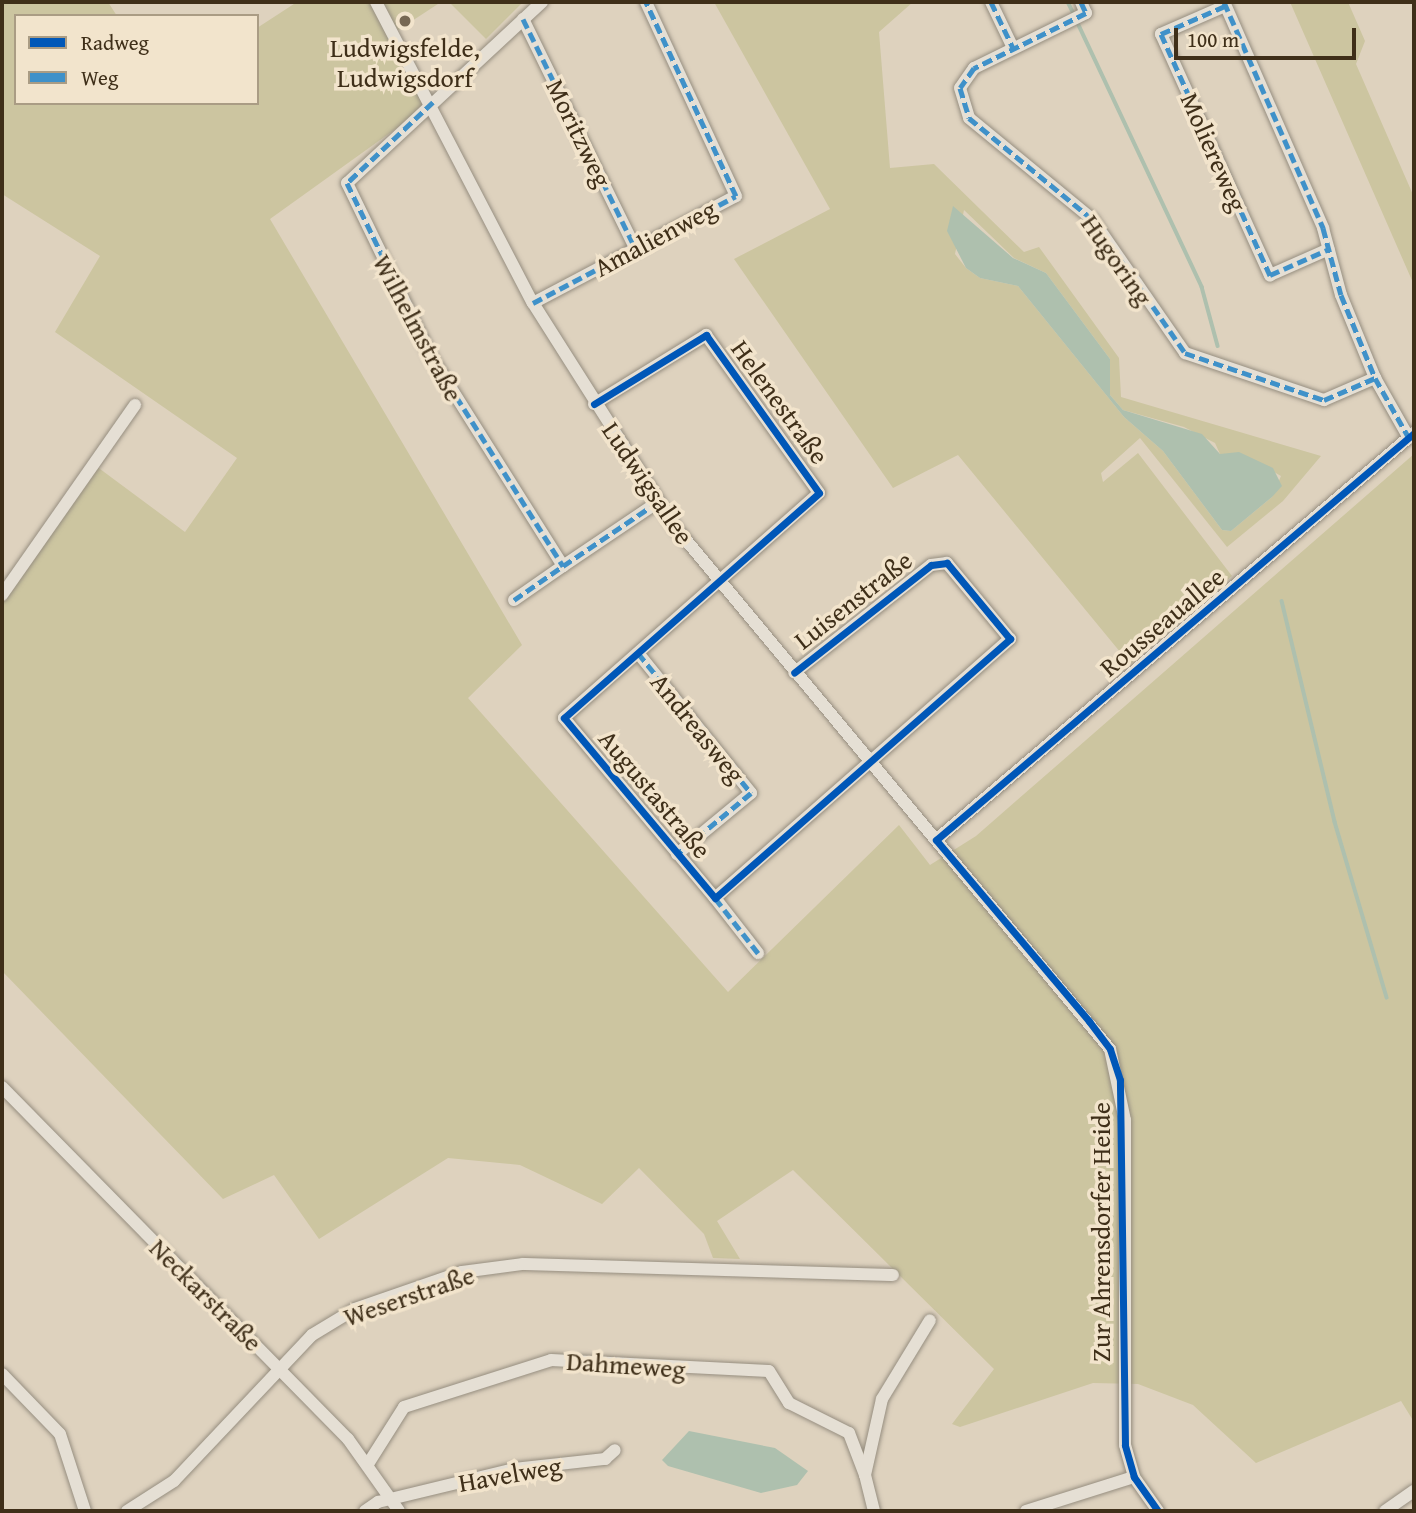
<!DOCTYPE html>
<html>
<head>
<meta charset="utf-8">
<style>
	body { margin:0 }
	#map { position:relative; width:1416px; height:1513px; overflow:hidden; background:#ded2be; font-family:"Gentium Book Plus",serif }
	div>[style] { position:absolute }
	.green>* { inset:0; background:#ccc5a0 }
	.water>* { inset:0; background:#aec0ae }
	.stream>* { height:3.5px; margin:-1.75px; padding:0 1.75px; transform-origin:1.75px; border-radius:1.75px; background:#aec0ae }
	.roads { filter:drop-shadow(0 0 2px #968e80) drop-shadow(0 0 2px #968e80) }
	.minor>* { height:12px; margin:-6px; padding:0 6px; transform-origin:6px; border-radius:6px; background:#e5dfd4 }
	.quiet>* { height:5px; margin-top:-2.5px; transform-origin:0; background:repeating-linear-gradient(90deg,#3f91c9 0 10px,transparent 0 15px) }
	.cycleway>* { height:7px; margin:-3.5px; padding:0 3.5px; transform-origin:3.5px; border-radius:3.5px; background:#0057b8 }
	.dots>* { width:19px; height:19px; translate:-50% -50%; box-sizing:border-box; border:4px solid #f2e4cc; border-radius:50% }
	span { translate:-50% -50%; white-space:nowrap; text-align:center; line-height:1.15; -webkit-text-stroke:7px #f2e4cc; paint-order:stroke }
	.poi-label { font-size:26px; color:#3f2f19 }
	.street-label { font-size:26px; color:#3f2f19 }
	.frame { position:absolute; inset:0; border:4px solid #3f2f19; pointer-events:none }
	.legend { position:absolute; left:14px; top:14px; width:245px; height:91px; box-sizing:border-box; background:#f2e4cc; border:2px solid #aa9c84; margin:0; padding:9px 12px; list-style:none; font-size:21px; color:#3f2f19 }
	.legend li { display:flex; align-items:center; gap:14px; height:35px }
	.legend b { width:35px; border:2px solid #aa9c84 }
	.scale { position:absolute; left:1174px; top:28px; width:182px; height:32px; box-sizing:border-box; border:4px solid #3f2f19; border-top:0; padding-left:9px; font-size:21px; line-height:24px; white-space:nowrap; color:#3f2f19; -webkit-text-stroke:5px #f2e4cc; paint-order:stroke }
</style>
</head>
<body>
<div id="map">
	<div class="green">
		<i style="clip-path:polygon(2px 2px,108px 2px,117px 16px,16px 16px,16px 103px,257px 103px,257px 28px,297px 2px,441px 2px,392px 34px,433px 102px,270px 219px,522px 645px,468px 698px,728px 992px,899px 825px,930px 865px,976px 836px,1414px 454px,1414px 1422px,1401px 1401px,1256px 1463px,1193px 1405px,1138px 1384px,1093px 1383px,960px 1427px,952px 1424px,994px 1369px,793px 1170px,717px 1221px,740px 1259px,713px 1258px,704px 1234px,639px 1168px,602px 1204px,520px 1165px,448px 1158px,319px 1239px,274px 1175px,223px 1199px,2px 971px,2px 593px,96px 466px,185px 532px,237px 458px,55px 332px,100px 256px,2px 194px)"></i>
		<i style="clip-path:polygon(449px 2px,523px 2px,486px 39px)"></i>
		<i style="clip-path:polygon(evenodd,714px 2px,913px 2px,879px 32px,890px 168px,934px 164px,1024px 252px,1039px 247px,1119px 358px,1121px 397px,1321px 456px,1283px 501px,1227px 547px,1140px 438px,1101px 473px,1103px 482px,1138px 453px,1232px 576px,1130px 664px,958px 455px,893px 488px,734px 259px,830px 209px,714px 2px,964px 210px,1014px 258px,1046px 273px,1110px 359px,1110px 395px,1123px 410px,1184px 427px,1215px 443px,1220px 454px,1267px 468px,1281px 476px,1272px 497px,1231px 531px,1222px 530px,1163px 451px,1124px 417px,1018px 286px,980px 278px,966px 268px,955px 254px,964px 210px)"></i>
		<i style="clip-path:polygon(1290px 2px,1348px 2px,1365px 41px,1356px 64px,1414px 197px,1414px 285px)"></i>
	</div>
	<div class="water">
		<i style="clip-path:polygon(953px 206px,1013px 258px,1046px 273px,1110px 359px,1110px 395px,1123px 410px,1202px 434px,1220px 454px,1239px 452px,1273px 468px,1282px 486px,1272px 497px,1231px 531px,1222px 530px,1163px 451px,1124px 417px,1018px 286px,980px 278px,966px 268px,947px 231px)"></i>
		<i style="clip-path:polygon(689px 1431px,775px 1448px,808px 1471px,797px 1485px,761px 1493px,668px 1466px,662px 1460px)"></i>
	</div>
	<div class="stream">
		<i style="left:1068px;top:2px;width:13px;rotate:63deg"></i>
		<i style="left:1077px;top:21px;width:294px;rotate:64.8deg"></i>
		<i style="left:1202px;top:287px;width:61px;rotate:74.8deg"></i>
		<i style="left:1282px;top:601px;width:227px;rotate:76.5deg"></i>
		<i style="left:1335px;top:822px;width:183px;rotate:73.5deg"></i>
	</div>
	<div class="roads">
		<div class="minor">
			<i style="left:376px;top:2px;width:339px;rotate:62.5deg"></i>
			<i style="left:533px;top:303px;width:267px;rotate:57.6deg"></i>
			<i style="left:676px;top:528px;width:678px;rotate:50.21deg"></i>
			<i style="left:1110px;top:1049px;width:73px;rotate:78.1deg"></i>
			<i style="left:1125px;top:1120px;width:325px;rotate:90deg"></i>
			<i style="left:1125px;top:1445px;width:33px;rotate:74deg"></i>
			<i style="left:1134px;top:1477px;width:42px;rotate:54.8deg"></i>
			<i style="left:542px;top:2px;width:266px;rotate:137.1deg"></i>
			<i style="left:347px;top:183px;width:195px;rotate:64.1deg"></i>
			<i style="left:432px;top:358px;width:246px;rotate:57.8deg"></i>
			<i style="left:563px;top:566px;width:115px;rotate:-34deg"></i>
			<i style="left:991px;top:2px;width:51px;rotate:64.4deg"></i>
			<i style="left:1081px;top:2px;width:12px;rotate:66deg"></i>
			<i style="left:1086px;top:13px;width:125px;rotate:153.8deg"></i>
			<i style="left:974px;top:68px;width:24px;rotate:125deg"></i>
			<i style="left:960px;top:88px;width:31px;rotate:73deg"></i>
			<i style="left:969px;top:118px;width:161px;rotate:39.4deg"></i>
			<i style="left:1093px;top:220px;width:162px;rotate:55.3deg"></i>
			<i style="left:1185px;top:353px;width:147px;rotate:18.7deg"></i>
			<i style="left:1324px;top:400px;width:56px;rotate:-23.3deg"></i>
			<i style="left:1224px;top:2px;width:247px;rotate:66.3deg"></i>
			<i style="left:1323px;top:228px;width:69px;rotate:75deg"></i>
			<i style="left:1341px;top:295px;width:90px;rotate:67.7deg"></i>
			<i style="left:1375px;top:378px;width:69px;rotate:60.5deg"></i>
			<i style="left:1225px;top:6px;width:70px;rotate:156.4deg"></i>
			<i style="left:1161px;top:34px;width:265px;rotate:65.7deg"></i>
			<i style="left:1270px;top:275px;width:64px;rotate:-23.8deg"></i>
			<i style="left:523px;top:19px;width:255px;rotate:63.9deg"></i>
			<i style="left:533px;top:303px;width:229px;rotate:-27.8deg"></i>
			<i style="left:736px;top:196px;width:214px;rotate:-114.9deg"></i>
			<i style="left:594px;top:404px;width:132px;rotate:-31.6deg"></i>
			<i style="left:706px;top:335px;width:194px;rotate:54.4deg"></i>
			<i style="left:819px;top:493px;width:340px;rotate:138.6deg"></i>
			<i style="left:564px;top:718px;width:235px;rotate:50deg"></i>
			<i style="left:715px;top:898px;width:393px;rotate:-41.3deg"></i>
			<i style="left:1010px;top:639px;width:99px;rotate:-129.7deg"></i>
			<i style="left:947px;top:563px;width:16px;rotate:173deg"></i>
			<i style="left:931px;top:565px;width:174px;rotate:141.8deg"></i>
			<i style="left:2px;top:595px;width:232px;rotate:-55deg"></i>
			<i style="left:514px;top:600px;width:60px;rotate:-34.8deg"></i>
			<i style="left:638px;top:653px;width:180px;rotate:51.1deg"></i>
			<i style="left:751px;top:793px;width:96px;rotate:140.5deg"></i>
			<i style="left:936px;top:840px;width:628px;rotate:-40.41deg"></i>
			<i style="left:715px;top:898px;width:70px;rotate:52deg"></i>
			<i style="left:2px;top:1087px;width:494px;rotate:45.5deg"></i>
			<i style="left:348px;top:1439px;width:88px;rotate:54.7deg"></i>
			<i style="left:2px;top:1374px;width:83px;rotate:46deg"></i>
			<i style="left:60px;top:1434px;width:81px;rotate:72deg"></i>
			<i style="left:368px;top:1464px;width:67px;rotate:-57.7deg"></i>
			<i style="left:404px;top:1407px;width:154px;rotate:-17.7deg"></i>
			<i style="left:551px;top:1360px;width:218px;rotate:2.9deg"></i>
			<i style="left:769px;top:1371px;width:38px;rotate:58deg"></i>
			<i style="left:789px;top:1403px;width:67px;rotate:26.6deg"></i>
			<i style="left:849px;top:1433px;width:45px;rotate:69.1deg"></i>
			<i style="left:127px;top:1511px;width:56px;rotate:-32.6deg"></i>
			<i style="left:174px;top:1481px;width:201px;rotate:-46.6deg"></i>
			<i style="left:312px;top:1335px;width:50px;rotate:-31.2deg"></i>
			<i style="left:355px;top:1309px;width:113px;rotate:-19.1deg"></i>
			<i style="left:462px;top:1272px;width:62px;rotate:-7.5deg"></i>
			<i style="left:523px;top:1264px;width:370px;rotate:1.7deg"></i>
			<i style="left:365px;top:1511px;width:16px;rotate:-35deg"></i>
			<i style="left:378px;top:1502px;width:140px;rotate:-13.6deg"></i>
			<i style="left:514px;top:1469px;width:92px;rotate:-6.3deg"></i>
			<i style="left:605px;top:1459px;width:13px;rotate:-42deg"></i>
			<i style="left:874px;top:1511px;width:37px;rotate:-104deg"></i>
			<i style="left:865px;top:1475px;width:78px;rotate:-77.4deg"></i>
			<i style="left:882px;top:1399px;width:92px;rotate:-58.7deg"></i>
			<i style="left:1026px;top:1511px;width:113px;rotate:-17.5deg"></i>
			<i style="left:1385px;top:1511px;width:35px;rotate:-35deg"></i>
		</div>
	</div>
	<div class="quiet">
		<i style="left:991px;top:2px;width:51px;rotate:64.4deg"></i>
		<i style="left:1081px;top:2px;width:12px;rotate:66deg"></i>
		<i style="left:1086px;top:13px;width:125px;rotate:153.8deg"></i>
		<i style="left:974px;top:68px;width:24px;rotate:125deg"></i>
		<i style="left:960px;top:88px;width:31px;rotate:73deg"></i>
		<i style="left:969px;top:118px;width:161px;rotate:39.4deg"></i>
		<i style="left:1093px;top:220px;width:162px;rotate:55.3deg"></i>
		<i style="left:1185px;top:353px;width:147px;rotate:18.7deg"></i>
		<i style="left:1324px;top:400px;width:56px;rotate:-23.3deg"></i>
		<i style="left:1224px;top:2px;width:247px;rotate:66.3deg"></i>
		<i style="left:1323px;top:228px;width:69px;rotate:75deg"></i>
		<i style="left:1341px;top:295px;width:90px;rotate:67.7deg"></i>
		<i style="left:1375px;top:378px;width:69px;rotate:60.5deg"></i>
		<i style="left:1225px;top:6px;width:70px;rotate:156.4deg"></i>
		<i style="left:1161px;top:34px;width:265px;rotate:65.7deg"></i>
		<i style="left:1270px;top:275px;width:64px;rotate:-23.8deg"></i>
		<i style="left:523px;top:19px;width:255px;rotate:63.9deg"></i>
		<i style="left:433px;top:102px;width:118px;rotate:136.7deg"></i>
		<i style="left:347px;top:183px;width:195px;rotate:64.1deg"></i>
		<i style="left:432px;top:358px;width:246px;rotate:57.8deg"></i>
		<i style="left:563px;top:566px;width:115px;rotate:-34deg"></i>
		<i style="left:533px;top:303px;width:229px;rotate:-27.8deg"></i>
		<i style="left:736px;top:196px;width:214px;rotate:-114.9deg"></i>
		<i style="left:514px;top:600px;width:60px;rotate:-34.8deg"></i>
		<i style="left:638px;top:653px;width:180px;rotate:51.1deg"></i>
		<i style="left:751px;top:793px;width:96px;rotate:140.5deg"></i>
		<i style="left:715px;top:898px;width:70px;rotate:52deg"></i>
	</div>
	<div class="cycleway">
		<i style="left:594px;top:404px;width:132px;rotate:-31.6deg"></i>
		<i style="left:706px;top:335px;width:194px;rotate:54.4deg"></i>
		<i style="left:819px;top:493px;width:340px;rotate:138.6deg"></i>
		<i style="left:564px;top:718px;width:235px;rotate:50deg"></i>
		<i style="left:715px;top:898px;width:393px;rotate:-41.3deg"></i>
		<i style="left:1010px;top:639px;width:99px;rotate:-129.7deg"></i>
		<i style="left:947px;top:563px;width:16px;rotate:173deg"></i>
		<i style="left:931px;top:565px;width:174px;rotate:141.8deg"></i>
		<i style="left:1158px;top:1511px;width:42px;rotate:-125.2deg"></i>
		<i style="left:1134px;top:1477px;width:33px;rotate:-106deg"></i>
		<i style="left:1125px;top:1445px;width:365px;rotate:-90.8deg"></i>
		<i style="left:1120px;top:1080px;width:33px;rotate:-108deg"></i>
		<i style="left:1110px;top:1049px;width:35px;rotate:-127deg"></i>
		<i style="left:1089px;top:1021px;width:237px;rotate:-130.2deg"></i>
		<i style="left:936px;top:840px;width:628px;rotate:-40.41deg"></i>
	</div>
	<div class="dots">
		<i style="left:405px;top:21px;background:#776853"></i>
	</div>
	<div class="poi-label">
		<span style="left:405px;top:63px">Ludwigsfelde,<br>Ludwigsdorf</span>
	</div>
	<div class="street-label">
		<span style="left:579px;top:133px;rotate:64deg">Moritzweg</span>
		<span style="left:1214px;top:152px;rotate:66deg">Moliereweg</span>
		<span style="left:655px;top:238px;rotate:-28deg">Amalienweg</span>
		<span style="left:1117px;top:260px;rotate:55deg">Hugoring</span>
		<span style="left:418px;top:328px;rotate:62deg">Wilhelmstraße</span>
		<span style="left:780px;top:402px;rotate:54deg">Helenestraße</span>
		<span style="left:648px;top:483px;rotate:56deg">Ludwigsallee</span>
		<span style="left:853px;top:600px;rotate:-38deg">Luisenstraße</span>
		<span style="left:1162px;top:622px;rotate:-40deg">Rousseauallee</span>
		<span style="left:698px;top:728px;rotate:51deg">Andreasweg</span>
		<span style="left:655px;top:794px;rotate:50deg">Augustastraße</span>
		<span style="left:1101px;top:1232px;rotate:-90deg">Zur Ahrensdorfer Heide</span>
		<span style="left:206px;top:1295px;rotate:45deg">Neckarstraße</span>
		<span style="left:409px;top:1296px;rotate:-19deg">Weserstraße</span>
		<span style="left:626px;top:1365px;rotate:4deg">Dahmeweg</span>
		<span style="left:510px;top:1474px;rotate:-10deg">Havelweg</span>
	</div>
	<div class="frame"></div>
	<ul class="legend">
	<li><b style="height:9px;background:#0057b8"></b>Radweg</li>
	<li><b style="height:9px;background:#3f91c9"></b>Weg</li>
	</ul>
	<div class="scale">100 m</div>
</div>
</body>
</html>
